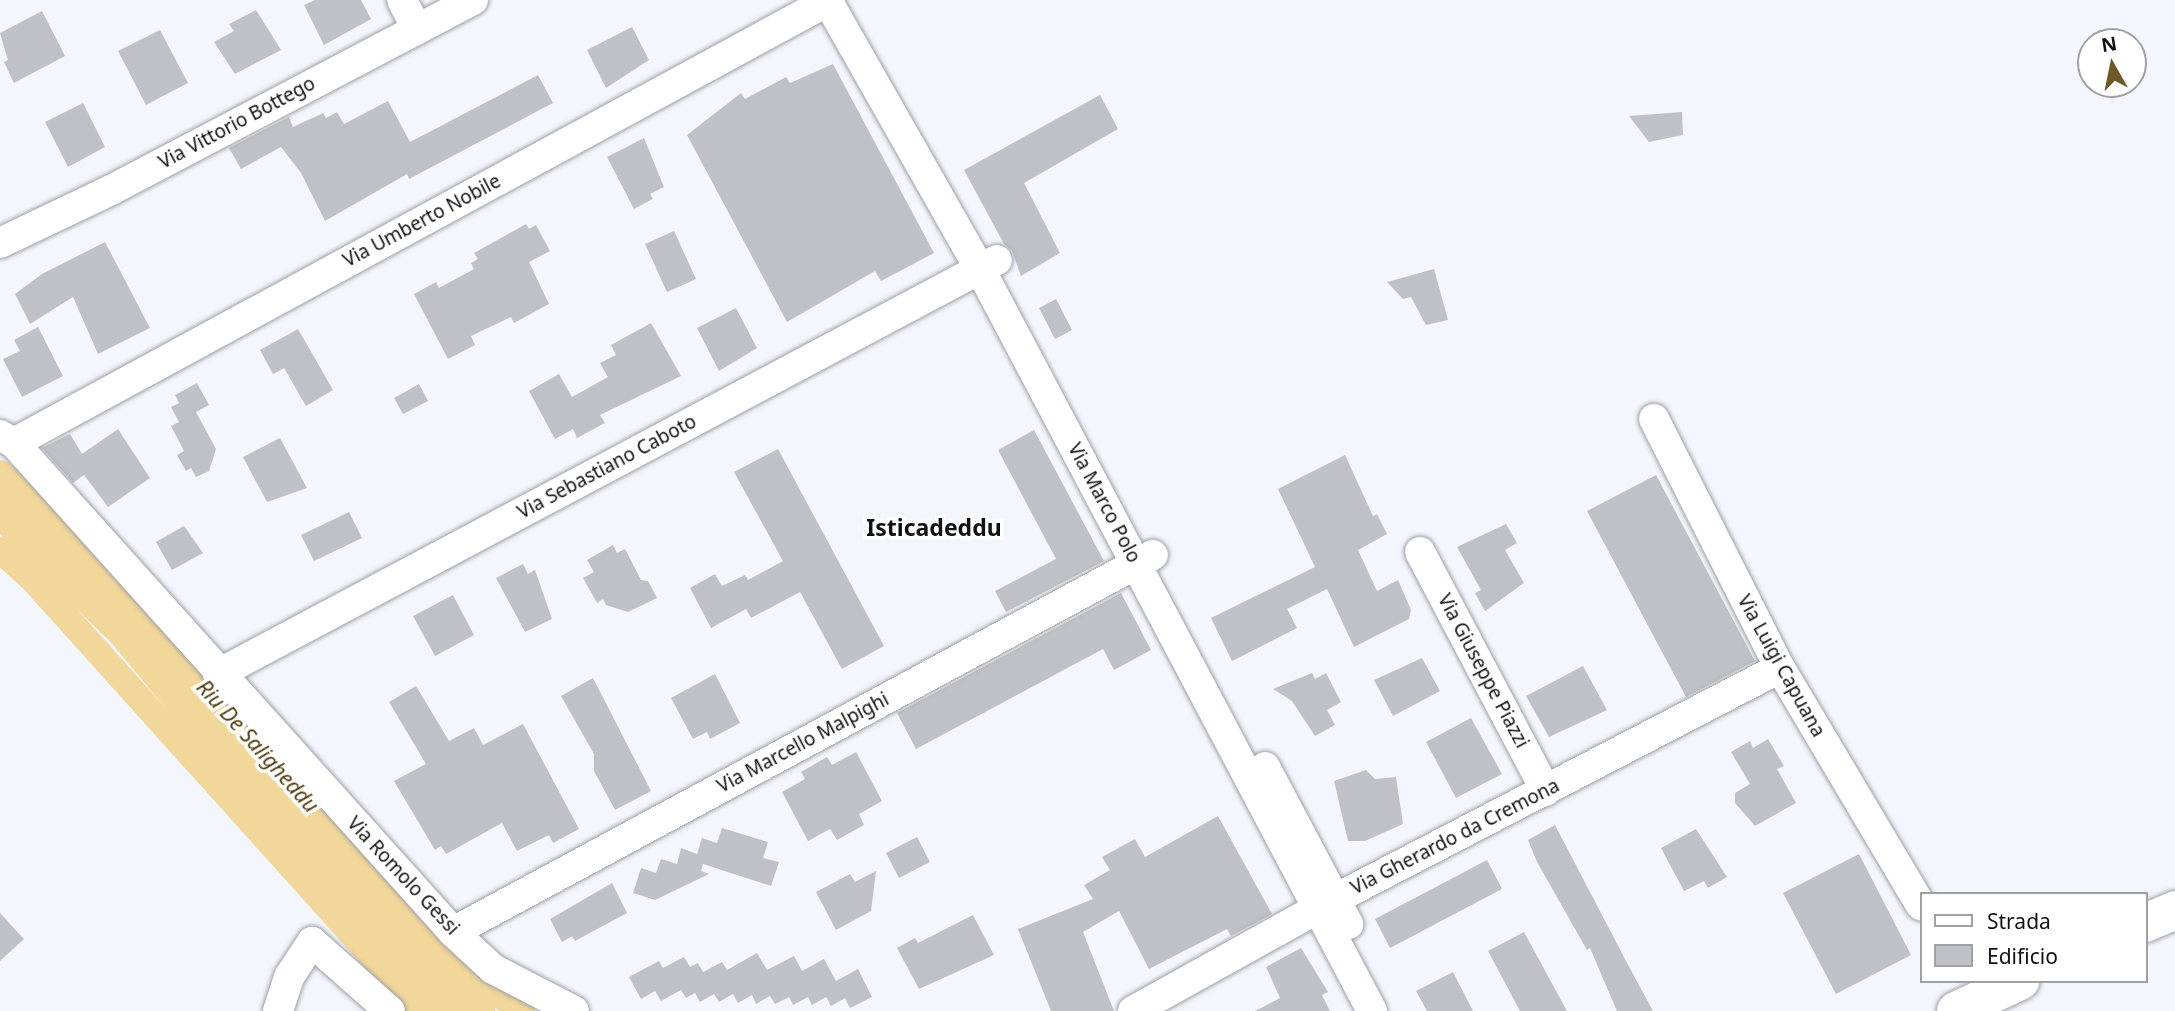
<!DOCTYPE html>
<html>
<head>
<meta charset="utf-8">
<style>
	body { margin:0 }
	#map { position:relative; width:2175px; height:1011px; overflow:hidden; background:#f3f6fc; font-family:"Noto Sans",sans-serif }
	div>[style] { position:absolute }
	.canal>* { height:26px; margin:-13px; padding:0 13px; transform-origin:13px; border-radius:13px; background:#f2d79a }
	.river>* { height:46px; margin:-23px; padding:0 23px; transform-origin:23px; border-radius:23px; background:#f2d79a }
	.building>* { inset:0; background:#bfc1c7 }
	.roads { filter:drop-shadow(0 0 2px #9d9fa5) drop-shadow(0 0 2px #9d9fa5) }
	.minor>* { height:30px; margin:-15px; padding:0 15px; transform-origin:15px; border-radius:15px; background:#fff }
	.major>* { height:38px; margin:-19px; padding:0 19px; transform-origin:19px; border-radius:19px; background:#fff }
	span { translate:-50% -50%; white-space:nowrap; text-align:center; line-height:1.15; -webkit-text-stroke:7px #fff; paint-order:stroke }
	.street-label { font-size:19px; color:#101113 }
	.water-label { font-size:21px; color:#4f3d0c; font-style:italic }
	.quarter-label { font-size:23px; color:#101113; font-weight:700 }
	.legend { position:absolute; left:1920px; top:892px; width:228px; height:91px; box-sizing:border-box; background:#fff; border:2px solid #9fa0a1; margin:0; padding:9px 12px; list-style:none; font-size:21px; color:#101113 }
	.legend li { display:flex; align-items:center; gap:14px; height:35px }
	.legend b { width:35px; border:2px solid #9fa0a1 }
	.north { position:absolute; left:2077px; top:28px; width:70px; height:70px; box-sizing:border-box; background:#fff; border:2px solid #9fa0a1; border-radius:50%; rotate:351deg; font-size:19px; font-weight:700; line-height:28px; text-align:center; color:#101113 }
	.north::after { content:''; display:block; margin:auto; width:24px; height:32px; background:#6e5a28; clip-path:polygon(50% 0,100% 100%,50% 72%,0 100%) }
</style>
</head>
<body>
<div id="map">
	<div class="canal">
		<i style="left:0;top:473px;width:53px;rotate:39.7deg"></i>
		<i style="left:41px;top:507px;width:622px;rotate:47.8deg"></i>
		<i style="left:459px;top:968px;width:76px;rotate:34.3deg"></i>
		<i style="left:0;top:550px;width:46px;rotate:42.4deg"></i>
		<i style="left:34px;top:581px;width:579px;rotate:48.01deg"></i>
	</div>
	<div class="river">
		<i style="left:0;top:502px;width:180px;rotate:44.3deg"></i>
		<i style="left:129px;top:628px;width:285px;rotate:50.3deg"></i>
		<i style="left:311px;top:847px;width:123px;rotate:47.6deg"></i>
		<i style="left:394px;top:938px;width:93px;rotate:45.4deg"></i>
		<i style="left:459px;top:1004px;width:15px;rotate:28deg"></i>
	</div>
	<div class="building">
		<i style="clip-path:polygon(315px 0,361px 0,371px 19px,324px 45px,304px 5px)"></i>
		<i style="clip-path:polygon(256px 10px,281px 50px,235px 74px,214px 42px,234px 31px,229px 24px)"></i>
		<i style="clip-path:polygon(42px 11px,65px 56px,14px 83px,4px 62px,8px 60px,0 33px)"></i>
		<i style="clip-path:polygon(632px 27px,649px 60px,606px 88px,587px 50px)"></i>
		<i style="clip-path:polygon(160px 30px,188px 83px,146px 105px,118px 51px)"></i>
		<i style="clip-path:polygon(833px 64px,934px 253px,881px 281px,875px 271px,787px 322px,687px 135px,741px 93px,745px 99px,786px 77px,790px 83px)"></i>
		<i style="clip-path:polygon(538px 75px,553px 103px,409px 179px,407px 174px,325px 221px,301px 173px,281px 147px,241px 169px,229px 148px,289px 117px,293px 127px,323px 113px,326px 118px,337px 112px,344px 124px,388px 101px,410px 142px)"></i>
		<i style="clip-path:polygon(1100px 95px,1118px 129px,1024px 183px,1060px 253px,1021px 276px,1012px 251px,1004px 244px,964px 170px)"></i>
		<i style="clip-path:polygon(83px 103px,105px 147px,68px 167px,45px 122px)"></i>
		<i style="clip-path:polygon(1682px 112px,1683px 135px,1649px 142px,1629px 116px)"></i>
		<i style="clip-path:polygon(644px 138px,664px 187px,650px 194px,653px 199px,634px 209px,607px 157px)"></i>
		<i style="clip-path:polygon(526px 224px,529px 229px,536px 225px,550px 251px,529px 262px,549px 304px,514px 323px,511px 317px,471px 336px,475px 345px,448px 359px,414px 294px,436px 282px,439px 288px,474px 269px,471px 263px,478px 259px,474px 253px)"></i>
		<i style="clip-path:polygon(674px 231px,696px 279px,667px 292px,645px 244px)"></i>
		<i style="clip-path:polygon(105px 242px,150px 328px,98px 354px,73px 297px,30px 324px,15px 294px,42px 274px)"></i>
		<i style="clip-path:polygon(1434px 269px,1448px 320px,1426px 325px,1411px 297px,1403px 299px,1387px 282px)"></i>
		<i style="clip-path:polygon(1056px 299px,1072px 330px,1055px 339px,1039px 308px)"></i>
		<i style="clip-path:polygon(736px 308px,757px 348px,719px 371px,697px 328px)"></i>
		<i style="clip-path:polygon(651px 323px,681px 376px,600px 415px,605px 423px,577px 438px,573px 429px,555px 439px,529px 391px,559px 374px,572px 397px,608px 377px,600px 363px,616px 355px,611px 345px)"></i>
		<i style="clip-path:polygon(38px 327px,63px 376px,22px 397px,3px 359px,20px 351px,14px 340px)"></i>
		<i style="clip-path:polygon(298px 329px,333px 390px,306px 406px,284px 368px,273px 374px,260px 350px)"></i>
		<i style="clip-path:polygon(197px 383px,209px 405px,196px 412px,216px 449px,209px 471px,196px 477px,191px 468px,186px 471px,177px 455px,184px 451px,171px 426px,179px 422px,171px 407px,179px 403px,175px 395px)"></i>
		<i style="clip-path:polygon(419px 384px,428px 401px,403px 414px,394px 398px)"></i>
		<i style="clip-path:polygon(118px 429px,150px 478px,108px 507px,84px 475px,73px 483px,42px 448px,70px 434px,82px 454px)"></i>
		<i style="clip-path:polygon(1034px 430px,1104px 561px,1006px 612px,995px 591px,1056px 559px,998px 450px)"></i>
		<i style="clip-path:polygon(280px 438px,307px 488px,267px 502px,243px 457px)"></i>
		<i style="clip-path:polygon(778px 449px,884px 646px,842px 669px,800px 592px,751px 618px,746px 609px,711px 628px,690px 588px,715px 574px,722px 586px,745px 575px,748px 580px,783px 561px,734px 472px)"></i>
		<i style="clip-path:polygon(1345px 455px,1373px 516px,1377px 514px,1387px 534px,1358px 550px,1377px 591px,1398px 580px,1411px 610px,1409px 619px,1354px 647px,1327px 589px,1287px 609px,1297px 628px,1232px 661px,1211px 618px,1315px 567px,1278px 489px)"></i>
		<i style="clip-path:polygon(1656px 475px,1755px 661px,1686px 697px,1587px 511px)"></i>
		<i style="clip-path:polygon(349px 512px,362px 538px,314px 561px,301px 535px)"></i>
		<i style="clip-path:polygon(1506px 524px,1517px 543px,1505px 550px,1524px 583px,1485px 611px,1475px 593px,1481px 590px,1457px 547px)"></i>
		<i style="clip-path:polygon(184px 526px,203px 553px,172px 570px,156px 542px)"></i>
		<i style="clip-path:polygon(613px 545px,617px 553px,625px 549px,641px 580px,648px 581px,657px 598px,628px 612px,606px 605px,603px 599px,597px 603px,583px 578px,594px 572px,587px 560px)"></i>
		<i style="clip-path:polygon(523px 564px,528px 574px,535px 570px,552px 619px,525px 632px,496px 578px)"></i>
		<i style="clip-path:polygon(1121px 593px,1151px 650px,1114px 670px,1103px 649px,916px 749px,897px 713px)"></i>
		<i style="clip-path:polygon(453px 595px,474px 635px,435px 656px,413px 616px)"></i>
		<i style="clip-path:polygon(1422px 658px,1440px 691px,1393px 716px,1374px 680px)"></i>
		<i style="clip-path:polygon(1583px 666px,1607px 710px,1549px 737px,1526px 696px)"></i>
		<i style="clip-path:polygon(1312px 673px,1315px 679px,1326px 673px,1341px 702px,1327px 710px,1335px 725px,1315px 736px,1292px 701px,1273px 689px)"></i>
		<i style="clip-path:polygon(715px 674px,740px 723px,710px 739px,707px 732px,693px 739px,671px 698px)"></i>
		<i style="clip-path:polygon(593px 678px,651px 791px,615px 810px,594px 771px,594px 754px,561px 696px)"></i>
		<i style="clip-path:polygon(416px 686px,449px 741px,474px 728px,483px 745px,523px 724px,579px 829px,553px 843px,549px 835px,517px 851px,502px 823px,446px 854px,441px 846px,435px 850px,394px 781px,426px 764px,389px 702px)"></i>
		<i style="clip-path:polygon(1471px 718px,1502px 774px,1456px 798px,1426px 742px)"></i>
		<i style="clip-path:polygon(1768px 739px,1784px 766px,1777px 769px,1796px 803px,1755px 826px,1735px 803px,1735px 793px,1750px 784px,1731px 752px,1750px 741px,1753px 748px)"></i>
		<i style="clip-path:polygon(856px 752px,882px 801px,859px 814px,864px 825px,837px 840px,830px 829px,808px 841px,782px 792px,805px 779px,801px 772px,827px 757px,832px 765px)"></i>
		<i style="clip-path:polygon(1366px 770px,1375px 779px,1396px 777px,1403px 824px,1365px 841px,1348px 841px,1334px 781px)"></i>
		<i style="clip-path:polygon(1218px 816px,1272px 914px,1231px 936px,1227px 929px,1149px 969px,1119px 911px,1083px 932px,1114px 1011px,1051px 1011px,1018px 929px,1093px 899px,1084px 885px,1110px 870px,1102px 857px,1135px 839px,1145px 857px)"></i>
		<i style="clip-path:polygon(1555px 825px,1626px 961px,1653px 1011px,1617px 1011px,1590px 948px,1587px 950px,1537px 862px,1528px 840px)"></i>
		<i style="clip-path:polygon(722px 828px,768px 842px,763px 858px,779px 862px,771px 886px,703px 864px,701px 871px,709px 874px,655px 900px,633px 893px,641px 868px,656px 873px,661px 859px,677px 864px,681px 848px,697px 854px,702px 838px,717px 843px)"></i>
		<i style="clip-path:polygon(1696px 829px,1727px 877px,1708px 888px,1704px 881px,1684px 891px,1661px 848px)"></i>
		<i style="clip-path:polygon(917px 837px,930px 862px,899px 878px,886px 853px)"></i>
		<i style="clip-path:polygon(1859px 854px,1911px 955px,1836px 994px,1783px 893px)"></i>
		<i style="clip-path:polygon(1487px 860px,1502px 889px,1390px 948px,1375px 919px)"></i>
		<i style="clip-path:polygon(876px 871px,871px 911px,836px 930px,816px 892px,850px 874px,855px 882px)"></i>
		<i style="clip-path:polygon(612px 883px,627px 913px,575px 941px,572px 936px,562px 942px,550px 919px)"></i>
		<i style="clip-path:polygon(0 913px,24px 939px,0 961px)"></i>
		<i style="clip-path:polygon(973px 915px,994px 955px,919px 989px,897px 948px,915px 938px,918px 943px)"></i>
		<i style="clip-path:polygon(1524px 932px,1567px 1011px,1520px 1011px,1488px 951px)"></i>
		<i style="clip-path:polygon(1301px 948px,1328px 992px,1322px 995px,1330px 1011px,1255px 1011px,1280px 998px,1266px 967px)"></i>
		<i style="clip-path:polygon(757px 953px,767px 970px,794px 956px,802px 971px,824px 959px,836px 981px,858px 969px,872px 997px,850px 1008px,845px 998px,831px 1006px,826px 997px,812px 1005px,808px 997px,793px 1005px,789px 997px,775px 1004px,770px 996px,756px 1004px,752px 995px,738px 1003px,733px 994px,719px 1002px,714px 994px,700px 1002px,695px 993px,686px 998px,681px 990px,661px 1001px,655px 991px,641px 999px,629px 977px,659px 961px,663px 968px,684px 957px,690px 967px,698px 963px,703px 972px,722px 962px,727px 970px)"></i>
		<i style="clip-path:polygon(1453px 972px,1473px 1011px,1427px 1011px,1416px 991px)"></i>
	</div>
	<div class="roads">
		<div class="minor">
			<i style="left:402px;top:0;width:33px;rotate:63deg"></i>
			<i style="left:827px;top:0;width:309px;rotate:60.4deg"></i>
			<i style="left:980px;top:269px;width:839px;rotate:62.15deg"></i>
			<i style="left:0;top:243px;width:123px;rotate:-25.5deg"></i>
			<i style="left:111px;top:190px;width:409px;rotate:-27.7deg"></i>
			<i style="left:1654px;top:419px;width:279px;rotate:63.2deg"></i>
			<i style="left:1780px;top:668px;width:276px;rotate:59.3deg"></i>
			<i style="left:0;top:435px;width:16px;rotate:30deg"></i>
			<i style="left:14px;top:443px;width:657px;rotate:48.08deg"></i>
			<i style="left:453px;top:932px;width:54px;rotate:42.8deg"></i>
			<i style="left:493px;top:969px;width:91px;rotate:27.4deg"></i>
			<i style="left:14px;top:443px;width:928px;rotate:-28.5deg"></i>
			<i style="left:1420px;top:552px;width:270px;rotate:62.2deg"></i>
			<i style="left:218px;top:674px;width:882px;rotate:-27.99deg"></i>
			<i style="left:1265px;top:767px;width:178px;rotate:62.1deg"></i>
			<i style="left:453px;top:932px;width:795px;rotate:-28.31deg"></i>
			<i style="left:278px;top:1011px;width:36px;rotate:-72deg"></i>
			<i style="left:289px;top:977px;width:42px;rotate:-56.7deg"></i>
			<i style="left:312px;top:942px;width:104px;rotate:41.5deg"></i>
			<i style="left:1133px;top:1011px;width:231px;rotate:-29deg"></i>
			<i style="left:1335px;top:899px;width:501px;rotate:-27.43deg"></i>
		</div>
		<div class="major">
			<i style="left:2145px;top:923px;width:33px;rotate:-23deg"></i>
			<i style="left:1956px;top:1011px;width:71px;rotate:-25.1deg"></i>
		</div>
	</div>
	<div class="street-label">
		<span style="left:237px;top:123px;rotate:-28deg">Via Vittorio Bottego</span>
		<span style="left:422px;top:221px;rotate:-28deg">Via Umberto Nobile</span>
		<span style="left:607px;top:467px;rotate:-28deg">Via Sebastiano Caboto</span>
		<span style="left:1104px;top:503px;rotate:62deg">Via Marco Polo</span>
		<span style="left:1781px;top:666px;rotate:61deg">Via Luigi Capuana</span>
		<span style="left:1483px;top:671px;rotate:62deg">Via Giuseppe Piazzi</span>
		<span style="left:803px;top:743px;rotate:-28deg">Via Marcello Malpighi</span>
		<span style="left:1455px;top:837px;rotate:-27deg">Via Gherardo da Cremona</span>
		<span style="left:403px;top:876px;rotate:47deg">Via Romolo Gessi</span>
	</div>
	<div class="water-label">
		<span style="left:258px;top:746px;rotate:48deg">Riu De Saligheddu</span>
	</div>
	<div class="quarter-label">
		<span style="left:934px;top:527px">Isticadeddu</span>
	</div>
	<ul class="legend">
	<li><b style="height:9px;background:#fff"></b>Strada</li>
	<li><b style="height:19px;background:#bfc1c7"></b>Edificio</li>
	</ul>
	<div class="north">N</div>
</div>
</body>
</html>
